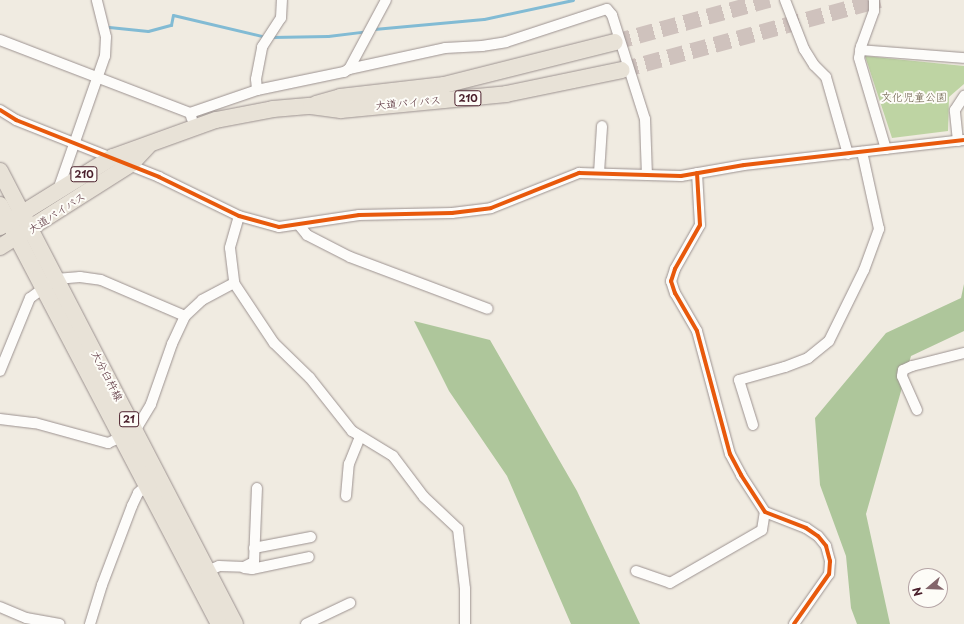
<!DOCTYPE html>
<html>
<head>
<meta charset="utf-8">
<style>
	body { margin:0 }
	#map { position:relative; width:964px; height:624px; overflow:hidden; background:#f0ebe1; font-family:"Playpen Sans","Klee One",sans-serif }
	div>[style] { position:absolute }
	.green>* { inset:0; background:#bed4a3 }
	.forest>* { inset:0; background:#aec69b }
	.stream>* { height:3px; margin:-1.5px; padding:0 1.5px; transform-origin:1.5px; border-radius:1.5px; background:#82bbd4 }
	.trunk-tunnel>* { height:16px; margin-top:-8px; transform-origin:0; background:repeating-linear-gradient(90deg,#cfc2bd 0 16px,transparent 0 24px) }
	.roads { filter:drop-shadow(0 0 1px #9c9290) drop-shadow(0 0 1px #9c9290) }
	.minor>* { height:10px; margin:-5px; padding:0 5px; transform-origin:5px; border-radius:5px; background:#fdfcfa }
	.primary>* { height:16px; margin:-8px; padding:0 8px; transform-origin:8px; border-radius:8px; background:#e8e2d7 }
	.trunk>* { height:16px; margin:-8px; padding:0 8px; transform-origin:8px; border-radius:8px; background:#e8e2d7 }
	.cycleway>* { height:4px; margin:-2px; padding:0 2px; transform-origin:2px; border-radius:2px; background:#e8590c }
	span { translate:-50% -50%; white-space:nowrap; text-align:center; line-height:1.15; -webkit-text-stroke:4px #fdfcf7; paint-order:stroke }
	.shield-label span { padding:1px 3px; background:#fdfcf7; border:1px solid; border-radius:3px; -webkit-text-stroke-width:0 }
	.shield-label { font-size:10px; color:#4a1f2b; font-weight:700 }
	.park-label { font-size:11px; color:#655843 }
	.street-label { font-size:11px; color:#4a1f2b }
	.north { position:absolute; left:908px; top:568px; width:40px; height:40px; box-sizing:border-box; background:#fdfcf7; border:1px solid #b5a4a5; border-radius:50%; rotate:251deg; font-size:11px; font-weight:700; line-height:16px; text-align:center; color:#4a1f2b }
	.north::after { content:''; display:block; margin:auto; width:14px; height:18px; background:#84666b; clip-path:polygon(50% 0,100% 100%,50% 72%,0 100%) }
</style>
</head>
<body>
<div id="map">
	<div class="green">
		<i style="clip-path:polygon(865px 56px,964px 66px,964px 84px,949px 97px,948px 131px,892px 138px)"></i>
	</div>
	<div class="forest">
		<i style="clip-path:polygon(964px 284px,964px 331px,911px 356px,866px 514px,890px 624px,857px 624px,851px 608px,846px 556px,820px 485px,815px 418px,886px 333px,961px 298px)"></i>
		<i style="clip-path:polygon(414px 321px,490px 340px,577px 491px,640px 624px,571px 624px,507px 476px,449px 391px)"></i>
	</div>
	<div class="stream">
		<i style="left:109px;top:27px;width:39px;rotate:6deg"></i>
		<i style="left:148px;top:31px;width:24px;rotate:-15deg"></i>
		<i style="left:171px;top:25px;width:10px;rotate:-79deg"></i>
		<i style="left:173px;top:15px;width:96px;rotate:13.3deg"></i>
		<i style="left:374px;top:29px;width:110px;rotate:-5.2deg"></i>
		<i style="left:484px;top:19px;width:91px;rotate:-12.1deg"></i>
		<i style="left:272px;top:37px;width:56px;rotate:-1deg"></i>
		<i style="left:328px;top:36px;width:38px;rotate:-7deg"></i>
	</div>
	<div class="trunk-tunnel">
		<i style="left:615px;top:42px;width:160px;rotate:-15.3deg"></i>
		<i style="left:622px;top:70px;width:267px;rotate:-15.2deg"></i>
	</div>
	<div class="roads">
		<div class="minor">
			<i style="left:785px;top:0;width:53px;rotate:68.8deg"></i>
			<i style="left:804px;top:49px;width:19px;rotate:58deg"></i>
			<i style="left:814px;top:65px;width:17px;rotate:45deg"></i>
			<i style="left:826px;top:77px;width:80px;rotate:74.1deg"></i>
			<i style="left:874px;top:0;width:11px;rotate:90deg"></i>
			<i style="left:874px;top:11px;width:37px;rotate:110deg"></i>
			<i style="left:861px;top:46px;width:12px;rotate:99deg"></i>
			<i style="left:859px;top:58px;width:95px;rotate:73.5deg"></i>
			<i style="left:0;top:40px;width:204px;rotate:21deg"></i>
			<i style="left:190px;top:113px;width:6px;rotate:72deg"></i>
			<i style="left:860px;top:50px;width:104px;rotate:4.4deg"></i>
			<i style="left:349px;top:69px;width:98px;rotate:-12.3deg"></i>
			<i style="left:445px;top:48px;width:37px;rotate:-3deg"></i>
			<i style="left:482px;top:46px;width:24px;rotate:-9deg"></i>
			<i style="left:506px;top:42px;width:106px;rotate:-18.1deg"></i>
			<i style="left:607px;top:9px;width:8px;rotate:50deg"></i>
			<i style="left:612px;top:15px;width:109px;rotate:72.4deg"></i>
			<i style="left:645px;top:119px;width:56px;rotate:88deg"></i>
			<i style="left:257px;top:90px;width:11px;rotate:-95deg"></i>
			<i style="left:256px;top:79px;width:33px;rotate:-79deg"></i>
			<i style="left:262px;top:47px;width:35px;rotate:-57deg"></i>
			<i style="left:281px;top:18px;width:18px;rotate:-87deg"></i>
			<i style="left:0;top:110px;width:19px;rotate:32deg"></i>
			<i style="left:16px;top:120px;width:154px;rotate:21.7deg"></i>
			<i style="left:159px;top:177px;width:89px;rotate:26deg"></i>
			<i style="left:239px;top:216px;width:41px;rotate:15.4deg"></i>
			<i style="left:279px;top:227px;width:81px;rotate:-8.5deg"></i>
			<i style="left:359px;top:215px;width:93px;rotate:-1.2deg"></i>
			<i style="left:452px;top:213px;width:39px;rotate:-7deg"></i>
			<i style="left:491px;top:208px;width:95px;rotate:-21.7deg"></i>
			<i style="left:579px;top:173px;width:102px;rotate:1.7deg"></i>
			<i style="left:681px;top:176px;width:64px;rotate:-9.9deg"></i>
			<i style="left:744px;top:165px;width:221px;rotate:-6.5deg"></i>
			<i style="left:190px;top:113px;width:71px;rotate:-18.9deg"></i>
			<i style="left:257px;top:90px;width:89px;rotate:-11.7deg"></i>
			<i style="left:344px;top:72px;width:6px;rotate:-31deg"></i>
			<i style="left:349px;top:69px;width:78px;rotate:-61.8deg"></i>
			<i style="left:958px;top:141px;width:31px;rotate:-96deg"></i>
			<i style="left:955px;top:110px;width:17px;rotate:-57deg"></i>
			<i style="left:599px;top:173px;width:47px;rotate:-86.3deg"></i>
			<i style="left:697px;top:173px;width:52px;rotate:86.7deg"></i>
			<i style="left:700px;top:225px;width:51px;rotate:119.6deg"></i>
			<i style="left:675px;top:269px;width:13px;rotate:108deg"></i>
			<i style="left:671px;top:281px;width:13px;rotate:72deg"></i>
			<i style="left:675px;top:293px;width:44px;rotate:59.9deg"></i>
			<i style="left:697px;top:331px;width:127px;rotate:75deg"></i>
			<i style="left:730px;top:454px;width:24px;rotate:62deg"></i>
			<i style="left:741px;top:475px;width:44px;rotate:57deg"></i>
			<i style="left:765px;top:512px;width:44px;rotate:21.3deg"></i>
			<i style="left:806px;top:528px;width:14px;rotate:34deg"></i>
			<i style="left:818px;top:536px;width:13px;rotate:51deg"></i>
			<i style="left:826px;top:546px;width:16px;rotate:75deg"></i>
			<i style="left:830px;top:561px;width:13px;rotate:94deg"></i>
			<i style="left:829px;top:574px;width:61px;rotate:125deg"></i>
			<i style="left:58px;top:190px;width:142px;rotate:-70.7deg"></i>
			<i style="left:105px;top:56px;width:19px;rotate:-87deg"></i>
			<i style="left:106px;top:37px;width:38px;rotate:-104deg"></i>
			<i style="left:239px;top:216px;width:33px;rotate:106deg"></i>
			<i style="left:230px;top:248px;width:35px;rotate:83deg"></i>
			<i style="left:234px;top:283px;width:72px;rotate:56.3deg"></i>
			<i style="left:274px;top:343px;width:50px;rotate:44.2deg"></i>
			<i style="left:310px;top:378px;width:68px;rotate:51.6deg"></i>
			<i style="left:352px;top:431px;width:48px;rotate:31.4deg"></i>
			<i style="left:393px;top:456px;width:51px;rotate:52.9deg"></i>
			<i style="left:424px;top:497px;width:47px;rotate:43.3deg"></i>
			<i style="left:458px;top:529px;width:60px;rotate:83.3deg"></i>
			<i style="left:465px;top:589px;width:35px;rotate:90deg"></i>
			<i style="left:299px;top:225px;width:13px;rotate:51deg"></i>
			<i style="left:307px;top:235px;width:48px;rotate:27.1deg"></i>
			<i style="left:350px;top:257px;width:147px;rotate:20.6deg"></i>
			<i style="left:0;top:371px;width:79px;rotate:-67.7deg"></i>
			<i style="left:30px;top:298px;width:32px;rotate:-36deg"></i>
			<i style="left:56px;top:279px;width:24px;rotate:-5deg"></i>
			<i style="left:80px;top:277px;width:21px;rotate:8deg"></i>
			<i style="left:101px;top:280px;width:91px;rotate:23.2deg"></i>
			<i style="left:917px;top:410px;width:37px;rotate:-114deg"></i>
			<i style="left:902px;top:376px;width:6px;rotate:-81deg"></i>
			<i style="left:903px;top:370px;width:10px;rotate:-24deg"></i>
			<i style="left:912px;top:366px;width:54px;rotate:-14deg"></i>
			<i style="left:0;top:419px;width:35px;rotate:7deg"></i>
			<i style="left:35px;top:423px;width:76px;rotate:15.3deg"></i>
			<i style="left:108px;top:443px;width:30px;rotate:-24deg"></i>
			<i style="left:135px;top:431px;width:31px;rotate:-59deg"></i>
			<i style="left:151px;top:404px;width:64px;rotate:-70.7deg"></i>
			<i style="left:172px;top:344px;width:31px;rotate:-65deg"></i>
			<i style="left:185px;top:316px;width:23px;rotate:-43deg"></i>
			<i style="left:202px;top:300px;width:36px;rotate:-28deg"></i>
			<i style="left:753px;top:425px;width:47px;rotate:-107.3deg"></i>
			<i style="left:739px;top:380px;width:48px;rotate:-15.8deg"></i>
			<i style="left:785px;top:367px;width:25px;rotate:-21deg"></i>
			<i style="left:808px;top:358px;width:27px;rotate:-39deg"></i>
			<i style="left:829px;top:341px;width:79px;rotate:-63.8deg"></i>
			<i style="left:864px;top:270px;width:44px;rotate:-69.9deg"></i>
			<i style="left:879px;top:229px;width:79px;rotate:-102.4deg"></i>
			<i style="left:346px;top:496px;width:32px;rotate:-85deg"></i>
			<i style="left:349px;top:464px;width:29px;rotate:-68deg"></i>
			<i style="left:254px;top:548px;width:58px;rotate:-10.9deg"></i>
			<i style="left:244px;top:568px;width:8px;rotate:7deg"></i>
			<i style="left:252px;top:569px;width:58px;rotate:-11.9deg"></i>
			<i style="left:636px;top:571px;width:36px;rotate:19deg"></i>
			<i style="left:670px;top:583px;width:106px;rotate:-29.9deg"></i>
			<i style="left:762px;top:530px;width:18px;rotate:-81deg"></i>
			<i style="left:202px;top:573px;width:18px;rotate:-22deg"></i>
			<i style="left:219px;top:566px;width:25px;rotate:2deg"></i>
			<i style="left:244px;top:567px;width:11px;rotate:-27deg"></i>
			<i style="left:254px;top:562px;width:74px;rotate:-87.7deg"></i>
			<i style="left:0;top:607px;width:28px;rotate:23deg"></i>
			<i style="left:26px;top:618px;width:34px;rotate:10deg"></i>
			<i style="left:90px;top:624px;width:41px;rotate:-72.9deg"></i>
			<i style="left:102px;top:585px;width:85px;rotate:-69.2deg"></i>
			<i style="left:132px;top:506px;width:14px;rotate:-65deg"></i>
			<i style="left:138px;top:493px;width:16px;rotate:-43deg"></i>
			<i style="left:306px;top:624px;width:49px;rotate:-25.5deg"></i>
		</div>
		<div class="primary">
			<i style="left:0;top:171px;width:510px;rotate:62.58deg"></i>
			<i style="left:0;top:205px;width:473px;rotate:62.4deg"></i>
		</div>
		<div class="trunk">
			<i style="left:316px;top:104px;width:25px;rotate:-16deg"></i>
			<i style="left:340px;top:97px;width:105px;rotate:-6.6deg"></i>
			<i style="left:444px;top:85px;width:176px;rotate:-14.1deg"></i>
			<i style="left:0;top:227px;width:133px;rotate:-31.8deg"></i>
			<i style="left:113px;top:157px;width:109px;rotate:-19.8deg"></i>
			<i style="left:216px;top:120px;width:58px;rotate:-10.9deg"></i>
			<i style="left:273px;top:109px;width:38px;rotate:-5deg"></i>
			<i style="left:311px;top:106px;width:30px;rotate:8deg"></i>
			<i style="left:341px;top:110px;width:166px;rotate:-5.5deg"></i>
			<i style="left:506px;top:94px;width:118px;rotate:-11.7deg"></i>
			<i style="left:0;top:247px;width:155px;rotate:-32.4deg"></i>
			<i style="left:131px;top:164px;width:25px;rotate:-47deg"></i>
		</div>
	</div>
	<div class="cycleway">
		<i style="left:0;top:110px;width:19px;rotate:32deg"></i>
		<i style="left:16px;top:120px;width:154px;rotate:21.7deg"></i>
		<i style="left:159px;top:177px;width:89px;rotate:26deg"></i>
		<i style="left:239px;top:216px;width:41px;rotate:15.4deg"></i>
		<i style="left:279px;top:227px;width:81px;rotate:-8.5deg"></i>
		<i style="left:359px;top:215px;width:93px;rotate:-1.2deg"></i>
		<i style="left:452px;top:213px;width:39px;rotate:-7deg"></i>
		<i style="left:491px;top:208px;width:95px;rotate:-21.7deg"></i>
		<i style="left:579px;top:173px;width:102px;rotate:1.7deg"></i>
		<i style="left:681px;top:176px;width:64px;rotate:-9.9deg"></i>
		<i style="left:744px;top:165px;width:221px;rotate:-6.5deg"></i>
		<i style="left:697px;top:173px;width:52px;rotate:86.7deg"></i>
		<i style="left:700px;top:225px;width:51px;rotate:119.6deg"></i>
		<i style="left:675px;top:269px;width:13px;rotate:108deg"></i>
		<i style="left:671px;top:281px;width:13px;rotate:72deg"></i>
		<i style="left:675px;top:293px;width:44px;rotate:59.9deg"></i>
		<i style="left:697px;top:331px;width:127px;rotate:75deg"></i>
		<i style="left:730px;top:454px;width:24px;rotate:62deg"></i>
		<i style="left:741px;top:475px;width:44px;rotate:57deg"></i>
		<i style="left:765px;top:512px;width:44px;rotate:21.3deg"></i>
		<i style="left:806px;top:528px;width:14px;rotate:34deg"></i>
		<i style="left:818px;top:536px;width:13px;rotate:51deg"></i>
		<i style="left:826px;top:546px;width:16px;rotate:75deg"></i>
		<i style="left:830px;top:561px;width:13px;rotate:94deg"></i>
		<i style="left:829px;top:574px;width:61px;rotate:125deg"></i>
	</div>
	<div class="shield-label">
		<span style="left:468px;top:98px">210</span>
		<span style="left:84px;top:174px">210</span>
		<span style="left:129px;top:419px">21</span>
	</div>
	<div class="park-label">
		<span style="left:914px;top:97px">文化児童公園</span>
	</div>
	<div class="street-label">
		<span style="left:408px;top:103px;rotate:-5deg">大道バイパス</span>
		<span style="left:57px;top:213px;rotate:-33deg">大道バイパス</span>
		<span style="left:107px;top:376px;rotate:63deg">大分臼杵線</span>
	</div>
	<div class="north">N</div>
</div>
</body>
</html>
